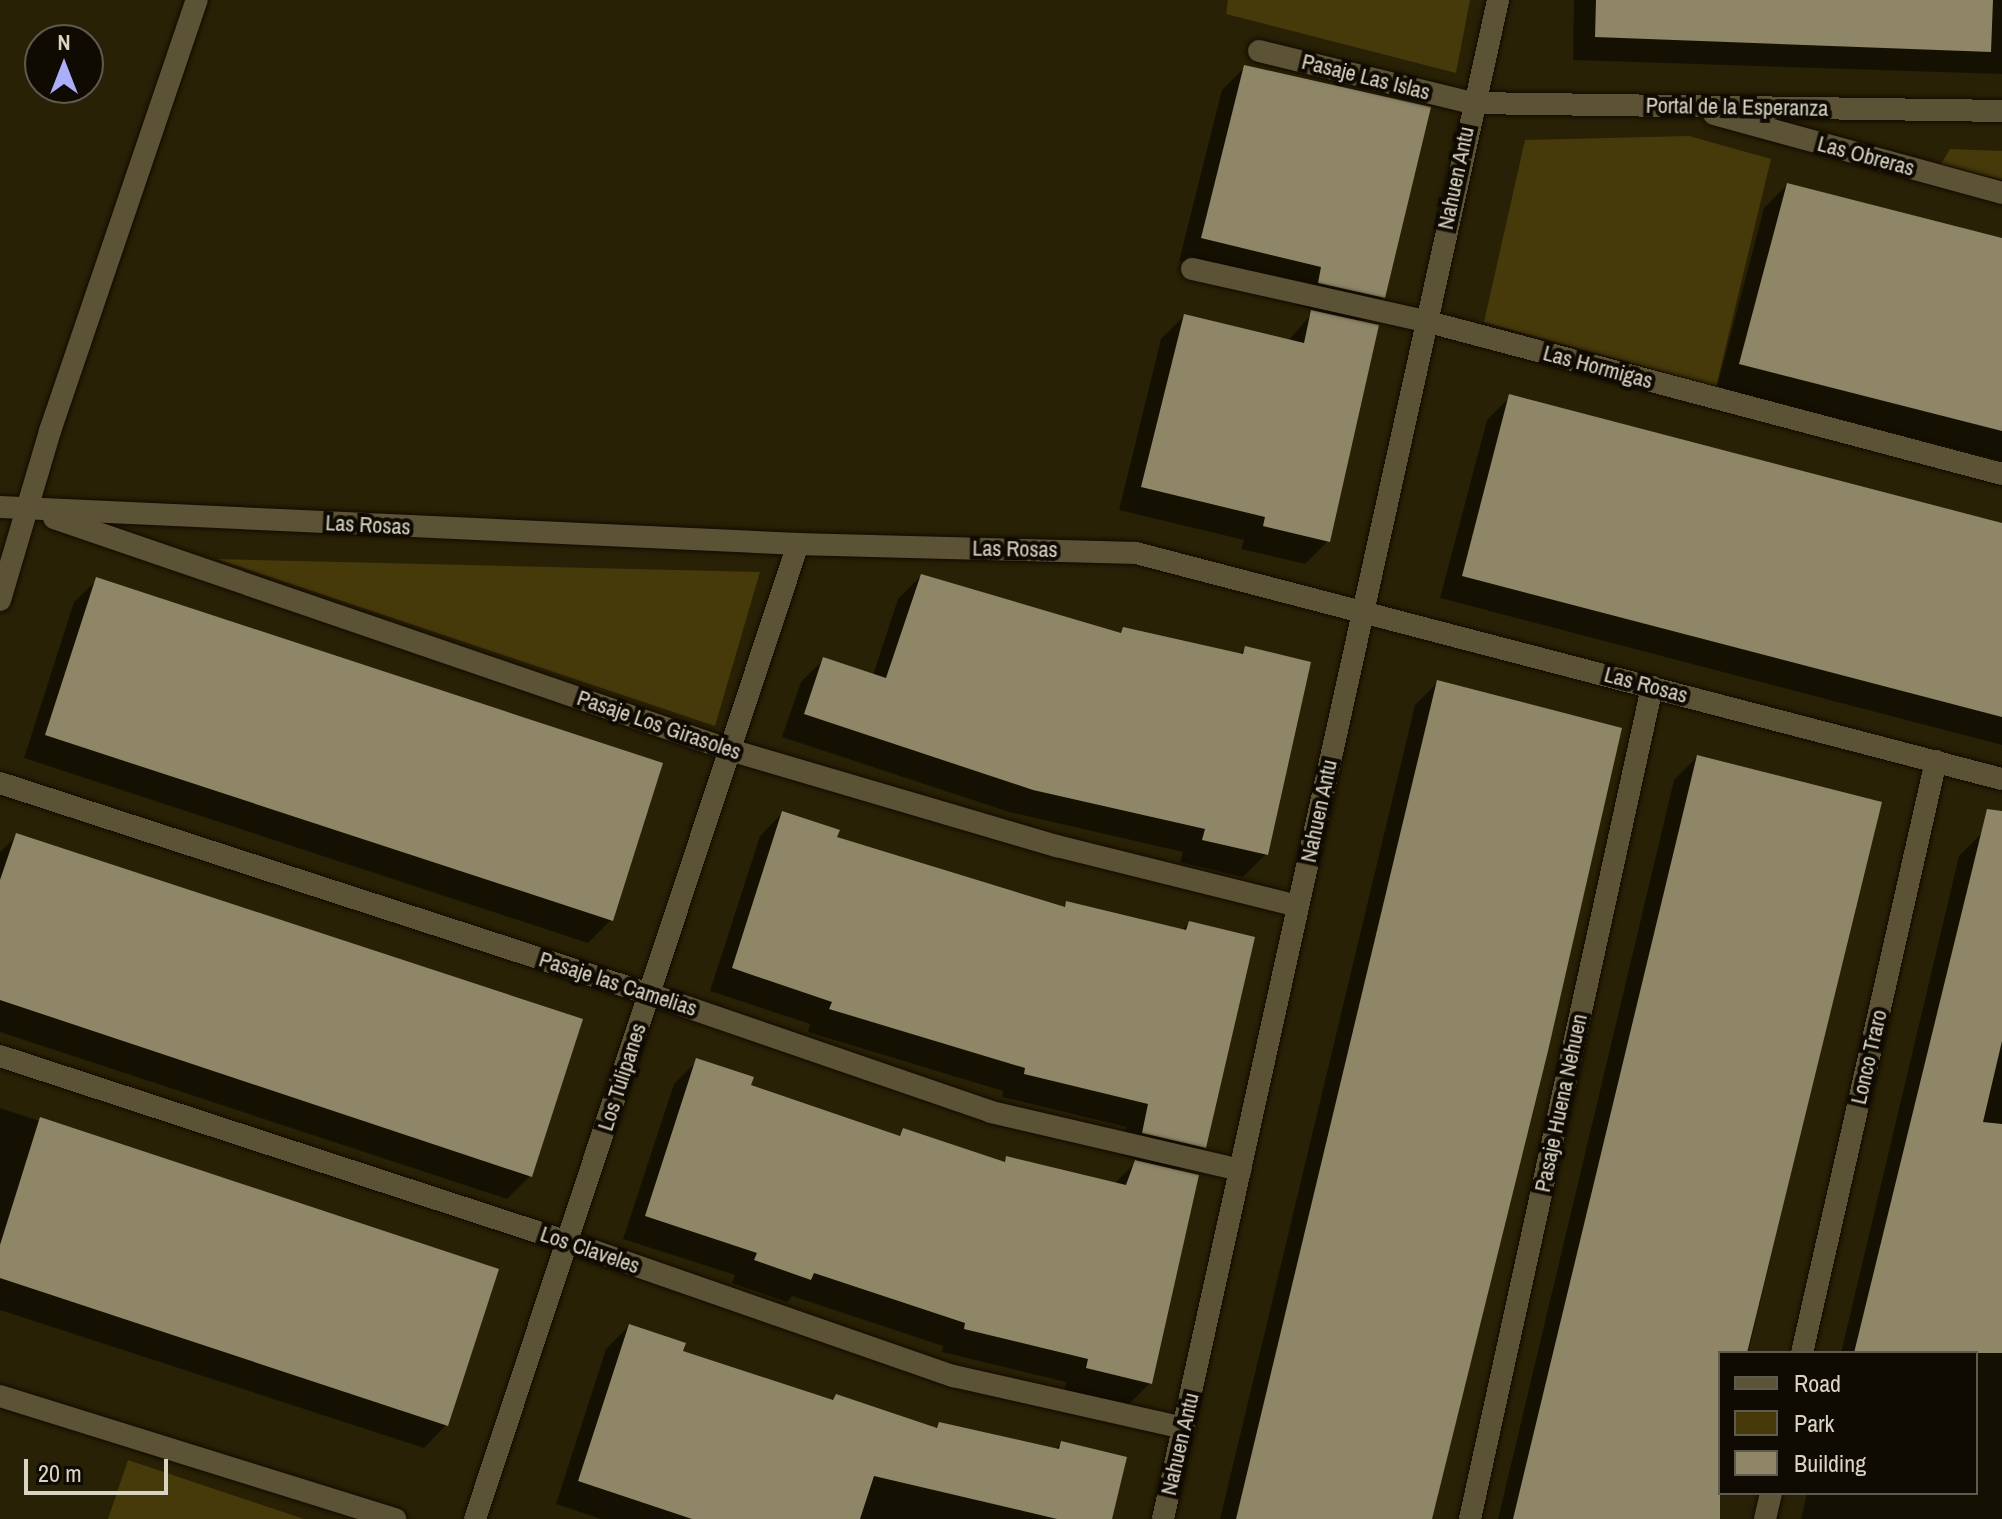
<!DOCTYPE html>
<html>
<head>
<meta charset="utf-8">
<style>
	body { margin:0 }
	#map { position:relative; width:2002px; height:1519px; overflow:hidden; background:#292105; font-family:"Archivo Narrow",sans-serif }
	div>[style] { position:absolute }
	.green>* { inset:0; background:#46390a }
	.shadow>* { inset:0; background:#0007 }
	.building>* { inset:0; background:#8f8567 }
	.roads { filter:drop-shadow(0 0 2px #120a00) drop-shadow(0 0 2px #120a00) }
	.minor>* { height:22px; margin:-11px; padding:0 11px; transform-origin:11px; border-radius:11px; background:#5c5236 }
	span { translate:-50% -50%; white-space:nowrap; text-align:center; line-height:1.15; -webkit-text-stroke:8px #0f0b02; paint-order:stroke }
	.street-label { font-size:22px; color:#d8d3c3 }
	.legend { position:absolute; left:1718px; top:1351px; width:260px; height:144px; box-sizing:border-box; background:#0f0b02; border:2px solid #5f5b4f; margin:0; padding:10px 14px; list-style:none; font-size:24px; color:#d8d3c3 }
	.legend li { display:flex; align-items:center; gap:16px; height:40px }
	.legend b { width:40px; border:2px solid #5f5b4f }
	.north { position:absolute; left:24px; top:24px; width:80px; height:80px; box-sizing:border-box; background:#0f0b02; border:2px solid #5f5b4f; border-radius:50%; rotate:0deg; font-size:22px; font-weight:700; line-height:32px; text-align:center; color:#d8d3c3 }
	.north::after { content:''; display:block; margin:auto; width:28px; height:36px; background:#abaffb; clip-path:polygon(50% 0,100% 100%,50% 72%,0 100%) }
	.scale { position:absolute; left:24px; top:1459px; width:144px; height:36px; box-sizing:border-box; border:4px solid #d8d3c3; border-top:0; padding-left:10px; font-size:24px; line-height:28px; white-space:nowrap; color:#d8d3c3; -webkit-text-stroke:6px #0f0b02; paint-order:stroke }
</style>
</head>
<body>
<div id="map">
	<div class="green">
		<i style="clip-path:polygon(1228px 0,1470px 0,1456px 73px,1226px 14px)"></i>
		<i style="clip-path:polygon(1689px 136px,1771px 159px,1716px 387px,1484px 322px,1525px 140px)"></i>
		<i style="clip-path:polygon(1950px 149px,2002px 151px,2002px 180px,1941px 164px)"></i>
		<i style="clip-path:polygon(217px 559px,760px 572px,715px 726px)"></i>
		<i style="clip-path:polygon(128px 1460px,304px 1519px,108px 1519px)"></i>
	</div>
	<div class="shadow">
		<i style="clip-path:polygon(1574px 0,2002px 0,2002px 74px,1573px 60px)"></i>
		<i style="clip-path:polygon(1245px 67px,1384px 297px,1358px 322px,1328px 541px,1305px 564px,1241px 549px,1244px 540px,1119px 510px,1161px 339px,1184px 316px,1288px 341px,1315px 310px,1296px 305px,1300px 290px,1179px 261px,1222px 90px)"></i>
		<i style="clip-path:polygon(1787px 185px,2002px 240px,2002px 461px,1717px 387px,1764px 208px)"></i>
		<i style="clip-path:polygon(1510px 397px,2002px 525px,2002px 745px,1440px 598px,1487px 420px)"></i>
		<i style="clip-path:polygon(921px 576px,1118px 634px,1123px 630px,1238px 655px,1245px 649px,1266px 854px,1243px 877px,1180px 862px,1183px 852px,1009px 812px,782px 737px,801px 682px,824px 659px,873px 675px,898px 599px)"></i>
		<i style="clip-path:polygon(97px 580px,611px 920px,588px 943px,24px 758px,74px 602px)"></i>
		<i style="clip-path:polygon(1438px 682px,1431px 1519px,1220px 1519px,1415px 705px)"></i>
		<i style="clip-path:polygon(1697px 757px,1879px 804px,1748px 1353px,1720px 1353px,1720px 1473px,1709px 1519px,1498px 1519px,1674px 780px)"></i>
		<i style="clip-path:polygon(782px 813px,835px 839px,1062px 908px,1067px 903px,1182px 930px,1189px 923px,1204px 1147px,1179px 1172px,1150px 1383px,1127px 1406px,1064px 1391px,1066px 1382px,942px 1352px,943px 1346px,792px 1296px,787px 1302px,732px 1283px,735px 1275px,623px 1239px,674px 1084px,697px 1061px,749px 1086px,897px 1137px,903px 1131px,1002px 1163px,1007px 1158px,1114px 1184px,1138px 1160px,1120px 1155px,1127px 1127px,1002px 1097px,1003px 1091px,808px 1032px,810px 1024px,710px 991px,760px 836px)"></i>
		<i style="clip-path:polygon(1982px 833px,2002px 838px,2002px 1519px,1801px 1519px,1807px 1493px,1976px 1493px,1976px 1353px,1841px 1353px,1959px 856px)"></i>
		<i style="clip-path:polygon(17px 836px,530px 1176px,507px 1199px,0 1032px,0 852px)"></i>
		<i style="clip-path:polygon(0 1108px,496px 1270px,446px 1425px,424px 1448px,0 1310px)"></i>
		<i style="clip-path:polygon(629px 1326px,681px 1352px,831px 1401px,836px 1396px,934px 1429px,940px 1424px,1054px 1450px,1062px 1443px,1111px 1519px,601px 1519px,556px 1504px,606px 1349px)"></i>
	</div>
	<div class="building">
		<i style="clip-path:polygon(1596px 0,1993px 0,1991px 52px,1595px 37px)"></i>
		<i style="clip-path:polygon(1244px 65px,1431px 107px,1385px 298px,1318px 283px,1321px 267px,1201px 238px)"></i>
		<i style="clip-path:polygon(1787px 183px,2002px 238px,2002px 431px,1739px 364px)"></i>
		<i style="clip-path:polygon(1311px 310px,1379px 325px,1330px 542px,1263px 526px,1265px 517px,1141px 487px,1184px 314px,1304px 343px)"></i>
		<i style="clip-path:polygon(1509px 394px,2002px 523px,2002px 717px,1462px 576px)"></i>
		<i style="clip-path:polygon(921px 574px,1121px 633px,1123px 627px,1243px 654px,1245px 646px,1311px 662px,1268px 855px,1202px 840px,1205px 829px,1033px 790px,804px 714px,823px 657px,886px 678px)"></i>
		<i style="clip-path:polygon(96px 577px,663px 763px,613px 921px,45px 735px)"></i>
		<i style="clip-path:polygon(1437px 680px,1622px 728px,1548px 1051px,1432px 1519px,1236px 1519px)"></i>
		<i style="clip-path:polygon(1697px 755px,1882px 802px,1747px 1353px,1720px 1353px,1720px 1519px,1513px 1519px)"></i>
		<i style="clip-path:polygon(1987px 809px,2002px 811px,2002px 1041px,1983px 1122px,2002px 1124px,2002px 1353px,1854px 1353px)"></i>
		<i style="clip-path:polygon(782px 811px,840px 830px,837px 837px,1065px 907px,1066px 901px,1186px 930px,1189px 921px,1255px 937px,1206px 1148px,1142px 1133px,1148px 1104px,1024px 1074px,1025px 1068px,829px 1009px,832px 1002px,732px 968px)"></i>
		<i style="clip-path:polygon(16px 833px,583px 1019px,532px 1177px,0 1000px,0 880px)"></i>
		<i style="clip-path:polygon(696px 1058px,754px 1077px,751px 1085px,900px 1136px,903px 1128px,1005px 1162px,1006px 1156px,1126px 1185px,1135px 1160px,1199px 1175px,1152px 1384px,1086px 1368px,1088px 1359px,964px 1329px,965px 1323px,814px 1273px,811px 1280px,754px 1260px,757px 1253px,645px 1216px)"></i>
		<i style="clip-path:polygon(40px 1117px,499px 1269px,448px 1426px,0 1278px,0 1245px)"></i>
		<i style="clip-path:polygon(629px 1324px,686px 1343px,683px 1351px,833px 1400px,836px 1394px,937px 1428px,939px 1422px,1059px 1449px,1061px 1441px,1127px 1457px,1112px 1519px,1057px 1519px,874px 1476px,860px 1519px,692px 1519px,578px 1481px)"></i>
	</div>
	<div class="roads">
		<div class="minor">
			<i style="left:1259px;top:51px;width:219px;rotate:13.7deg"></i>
			<i style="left:1472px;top:103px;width:530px;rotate:0.86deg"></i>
			<i style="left:1714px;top:114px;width:299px;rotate:15.3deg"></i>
			<i style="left:1192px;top:269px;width:239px;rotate:12.6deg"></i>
			<i style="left:1425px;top:321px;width:597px;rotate:14.85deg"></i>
			<i style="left:0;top:507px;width:799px;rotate:2.65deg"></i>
			<i style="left:798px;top:544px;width:338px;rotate:1.5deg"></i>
			<i style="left:1136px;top:553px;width:895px;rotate:14.63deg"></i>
			<i style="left:54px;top:518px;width:715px;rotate:18.94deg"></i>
			<i style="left:730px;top:750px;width:341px;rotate:16.4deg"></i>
			<i style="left:1057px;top:846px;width:248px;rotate:14deg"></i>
			<i style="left:0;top:600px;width:176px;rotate:-73.5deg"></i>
			<i style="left:50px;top:431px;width:455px;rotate:-71.2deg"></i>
			<i style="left:0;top:783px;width:682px;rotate:18.01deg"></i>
			<i style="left:649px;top:994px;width:362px;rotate:19deg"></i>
			<i style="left:991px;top:1112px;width:256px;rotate:13.1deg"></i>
			<i style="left:0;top:1056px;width:598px;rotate:18.13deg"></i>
			<i style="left:568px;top:1242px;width:408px;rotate:19.2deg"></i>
			<i style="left:953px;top:1376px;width:237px;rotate:12.7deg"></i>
			<i style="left:1802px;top:1353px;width:607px;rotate:-77.25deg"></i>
			<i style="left:0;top:1396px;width:414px;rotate:17.3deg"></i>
			<i style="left:475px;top:1519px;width:1027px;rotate:-71.67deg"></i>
			<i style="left:1163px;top:1519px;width:1556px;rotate:-77.56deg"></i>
			<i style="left:1470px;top:1519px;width:852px;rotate:-77.66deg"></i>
			<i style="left:1765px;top:1519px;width:27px;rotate:-77deg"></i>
		</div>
	</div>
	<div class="street-label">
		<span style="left:1366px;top:77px;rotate:14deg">Pasaje Las Islas</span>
		<span style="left:1737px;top:107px;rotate:1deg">Portal de la Esperanza</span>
		<span style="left:1866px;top:156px;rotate:15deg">Las Obreras</span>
		<span style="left:1456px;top:178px;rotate:-78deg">Nahuen Antu</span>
		<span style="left:1598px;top:367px;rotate:15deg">Las Hormigas</span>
		<span style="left:368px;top:525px;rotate:3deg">Las Rosas</span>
		<span style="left:1015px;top:549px;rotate:1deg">Las Rosas</span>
		<span style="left:1646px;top:685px;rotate:15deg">Las Rosas</span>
		<span style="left:659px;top:725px;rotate:19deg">Pasaje Los Girasoles</span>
		<span style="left:1319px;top:811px;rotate:-78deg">Nahuen Antu</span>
		<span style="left:618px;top:984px;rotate:18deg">Pasaje las Camelias</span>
		<span style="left:1869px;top:1057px;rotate:-77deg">Lonco Traro</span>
		<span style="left:622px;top:1077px;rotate:-72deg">Los Tulipanes</span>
		<span style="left:1561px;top:1103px;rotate:-78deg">Pasaje Huena Nehuen</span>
		<span style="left:590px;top:1250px;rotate:19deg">Los Claveles</span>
		<span style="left:1180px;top:1444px;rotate:-77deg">Nahuen Antu</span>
	</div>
	<ul class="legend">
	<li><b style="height:10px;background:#5c5236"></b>Road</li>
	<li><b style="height:22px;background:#46390a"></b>Park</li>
	<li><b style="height:22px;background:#8f8567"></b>Building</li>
	</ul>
	<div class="north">N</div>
	<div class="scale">20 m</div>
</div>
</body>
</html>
